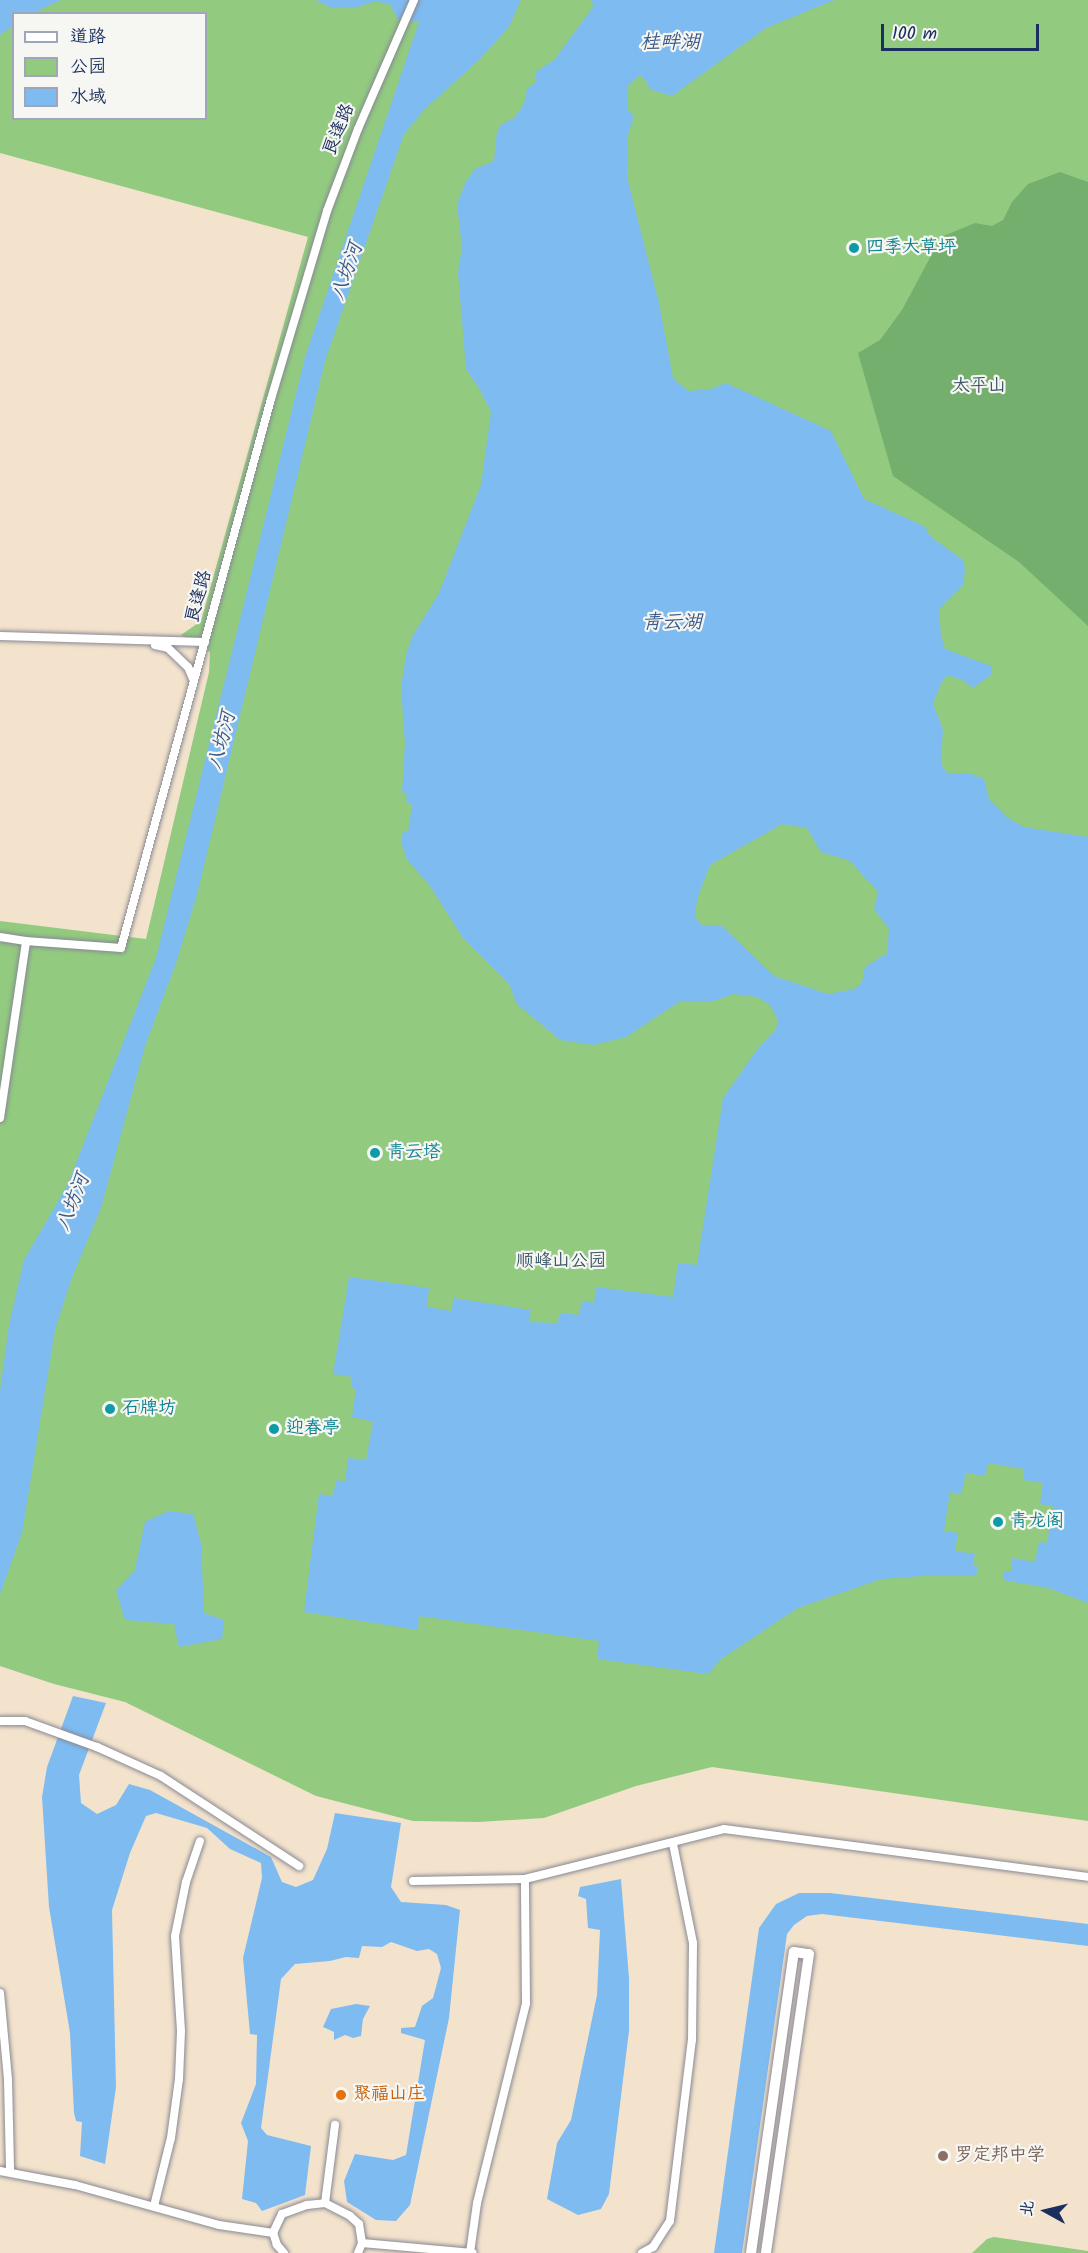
<!DOCTYPE html>
<html>
<head>
<meta charset="utf-8">
<style>
	body { margin:0 }
	#map { position:relative; width:1088px; height:2253px; overflow:hidden; background:#f4e3cc; font-family:Kalam,"LXGW WenKai TC",sans-serif }
	div>[style] { position:absolute }
	.green>* { inset:0; background:#92cb7f }
	.forest>* { inset:0; background:#75af6e }
	.water>* { inset:0; background:#7ebbf1 }
	.roads { filter:drop-shadow(0 0 2px #888995) drop-shadow(0 0 2px #888995) }
	.minor>* { height:8px; margin:-4px; padding:0 4px; transform-origin:4px; border-radius:4px; background:#fff }
	.tertiary>* { height:10px; margin:-5px; padding:0 5px; transform-origin:5px; border-radius:5px; background:#fff }
	.dots>* { width:16px; height:16px; translate:-50% -50%; box-sizing:border-box; border:3px solid #f6f6f2; border-radius:50% }
	span { translate:-50% -50%; white-space:nowrap; text-align:center; line-height:1.15; -webkit-text-stroke:4.5px #f6f6f2; paint-order:stroke }
	.street-label { font-size:18px; color:#1b2f5e }
	.culture-label { font-size:18px; color:#0d838f }
	.left { translate:0 -50%; text-align:left }
	.park-label { font-size:18px; color:#395666 }
	.food-label { font-size:18px; color:#c56008 }
	.education-label { font-size:18px; color:#785e54 }
	.water-label { font-size:20px; color:#39598a; font-style:italic }
	.legend { position:absolute; left:12px; top:12px; width:195px; height:108px; box-sizing:border-box; background:#f6f6f2; border:2px solid #9ea6b7; margin:0; padding:8px 10px; list-style:none; font-size:18px; color:#1b2f5e }
	.legend li { display:flex; align-items:center; gap:12px; height:30px }
	.legend b { width:30px; border:2px solid #9ea6b7 }
	.north { position:absolute; left:1016px; top:2181px; width:60px; height:60px; -webkit-text-stroke:4px #f6f6f2; paint-order:stroke; rotate:278deg; font-size:16px; font-weight:700; line-height:24px; text-align:center; color:#1b2f5e }
	.north::after { content:''; display:block; margin:auto; width:21px; height:27px; background:#1b2f5e; clip-path:polygon(50% 0,100% 100%,50% 72%,0 100%) }
	.scale { position:absolute; left:881px; top:24px; width:158px; height:27px; box-sizing:border-box; border:3px solid #1b2f5e; border-top:0; padding-left:8px; font-size:18px; line-height:21px; white-space:nowrap; color:#1b2f5e; -webkit-text-stroke:4px #f6f6f2; paint-order:stroke }
</style>
</head>
<body>
<div id="map">
	<div class="green">
		<i style="clip-path:polygon(evenodd,0 0,1088px 0,1088px 1821px,712px 1767px,636px 1786px,544px 1818px,479px 1822px,413px 1821px,316px 1796px,125px 1702px,54px 1684px,0 1666px,0 921px,146px 939px,209px 672px,210px 652px,181px 635px,201px 621px,308px 237px,0 153px,0 0,14px 14px,206px 14px,206px 118px,14px 118px,14px 14px)"></i>
		<i style="clip-path:polygon(994px 2237px,1088px 2251px,1088px 2253px,972px 2253px,987px 2239px)"></i>
	</div>
	<div class="forest">
		<i style="clip-path:polygon(1060px 172px,1088px 182px,1088px 626px,1019px 562px,893px 476px,858px 353px,880px 340px,902px 310px,941px 237px,975px 223px,992px 226px,1003px 220px,1012px 202px,1028px 184px)"></i>
	</div>
	<div class="water">
		<i style="clip-path:polygon(0 0,61px 0,33px 13px,14px 14px,13px 26px,0 35px)"></i>
		<i style="clip-path:polygon(316px 0,521px 0,509px 27px,480px 59px,424px 110px,404px 134px,325px 361px,197px 895px,175px 966px,145px 1046px,101px 1208px,71px 1280px,55px 1330px,22px 1533px,0 1594px,0 1391px,9px 1325px,24px 1260px,68px 1184px,156px 958px,305px 357px,419px 22px,398px 20px,391px 5px,376px 1px,357px 7px,332px 8px)"></i>
		<i style="clip-path:polygon(evenodd,592px 0,834px 0,766px 28px,672px 96px,649px 89px,648px 84px,640px 75px,628px 86px,627px 109px,634px 116px,628px 135px,627px 177px,659px 303px,673px 378px,688px 391px,711px 389px,726px 383px,831px 431px,864px 499px,924px 526px,931px 537px,963px 560px,965px 569px,963px 585px,939px 609px,941px 635px,945px 649px,991px 666px,992px 674px,973px 688px,962px 680px,947px 675px,940px 686px,933px 704px,943px 729px,941px 764px,947px 773px,971px 774px,984px 779px,989px 799px,1008px 818px,1024px 827px,1088px 837px,1088px 1603px,1048px 1588px,1003px 1580px,1004px 1572px,1011px 1571px,1012px 1558px,1035px 1562px,1039px 1542px,1047px 1543px,1053px 1506px,1040px 1504px,1043px 1483px,1023px 1480px,1024px 1469px,988px 1463px,985px 1476px,966px 1473px,961px 1494px,950px 1492px,944px 1531px,958px 1533px,955px 1551px,975px 1554px,973px 1565px,978px 1566px,976px 1576px,935px 1575px,881px 1579px,798px 1608px,721px 1659px,708px 1674px,597px 1659px,599px 1641px,419px 1616px,418px 1630px,304px 1612px,319px 1494px,333px 1496px,336px 1480px,345px 1482px,348px 1458px,366px 1460px,373px 1422px,352px 1417px,356px 1389px,351px 1387px,352px 1377px,333px 1374px,349px 1277px,429px 1288px,427px 1307px,451px 1311px,454px 1298px,531px 1310px,529px 1322px,557px 1323px,560px 1313px,579px 1315px,582px 1301px,594px 1303px,596px 1287px,673px 1297px,678px 1263px,697px 1265px,723px 1098px,756px 1051px,776px 1029px,778px 1019px,769px 1004px,757px 997px,734px 994px,711px 1002px,679px 1002px,626px 1037px,593px 1045px,560px 1040px,517px 1004px,509px 984px,463px 938px,428px 883px,407px 860px,401px 842px,403px 832px,408px 832px,412px 804px,406px 802px,407px 795px,402px 792px,405px 744px,401px 687px,406px 655px,412px 637px,439px 593px,481px 485px,491px 412px,479px 388px,466px 369px,458px 272px,462px 247px,457px 205px,465px 183px,475px 169px,494px 161px,497px 131px,502px 124px,514px 118px,524px 104px,527px 89px,536px 82px,536px 72px,555px 59px,593px 7px,592px 0,782px 824px,807px 828px,821px 852px,850px 861px,878px 892px,874px 909px,889px 929px,887px 953px,865px 967px,862px 982px,855px 989px,828px 994px,774px 976px,721px 925px,702px 925px,695px 917px,697px 899px,710px 865px,782px 824px)"></i>
		<i style="clip-path:polygon(168px 1511px,193px 1514px,201px 1543px,204px 1613px,224px 1620px,222px 1639px,179px 1647px,174px 1624px,125px 1620px,116px 1590px,135px 1570px,145px 1522px)"></i>
		<i style="clip-path:polygon(73px 1696px,106px 1703px,79px 1775px,81px 1803px,97px 1814px,116px 1805px,129px 1784px,150px 1790px,271px 1857px,282px 1882px,296px 1887px,313px 1880px,327px 1849px,335px 1813px,401px 1823px,391px 1887px,401px 1902px,446px 1905px,460px 1910px,449px 2018px,410px 2205px,396px 2221px,376px 2220px,347px 2202px,344px 2181px,355px 2154px,393px 2160px,406px 2155px,425px 2040px,401px 2033px,401px 2028px,415px 2027px,422px 2006px,433px 1998px,441px 1968px,437px 1954px,429px 1949px,417px 1951px,391px 1942px,382px 1947px,362px 1946px,359px 1958px,346px 1957px,330px 1961px,295px 1964px,281px 1979px,261px 2128px,267px 2135px,311px 2146px,305px 2195px,262px 2211px,256px 2203px,242px 2199px,248px 2141px,241px 2123px,256px 2084px,257px 2035px,250px 2034px,243px 1958px,262px 1878px,261px 1863px,230px 1849px,207px 1828px,156px 1813px,146px 1816px,130px 1853px,112px 1910px,116px 2087px,105px 2164px,80px 2156px,82px 2122px,76px 2121px,74px 2113px,70px 2033px,49px 1907px,42px 1797px,47px 1767px)"></i>
		<i style="clip-path:polygon(621px 1879px,629px 1978px,629px 2031px,609px 2194px,601px 2209px,578px 2215px,547px 2199px,557px 2143px,571px 2120px,597px 1995px,600px 1930px,588px 1928px,586px 1899px,578px 1896px,580px 1887px)"></i>
		<i style="clip-path:polygon(799px 1893px,830px 1893px,1088px 1924px,1088px 1946px,822px 1914px,807px 1916px,794px 1925px,787px 1934px,742px 2253px,714px 2253px,759px 1928px,776px 1904px)"></i>
		<i style="clip-path:polygon(356px 2004px,370px 2006px,363px 2019px,361px 2036px,353px 2038px,345px 2035px,334px 2040px,334px 2032px,323px 2027px,331px 2009px)"></i>
	</div>
	<div class="roads">
		<div class="minor">
			<i style="left:0;top:636px;width:205px;rotate:1.7deg"></i>
			<i style="left:155px;top:645px;width:13px;rotate:13deg"></i>
			<i style="left:168px;top:648px;width:28px;rotate:44deg"></i>
			<i style="left:188px;top:667px;width:15px;rotate:67deg"></i>
			<i style="left:0;top:937px;width:26px;rotate:9deg"></i>
			<i style="left:0;top:1118px;width:179px;rotate:-81.6deg"></i>
			<i style="left:26px;top:941px;width:95px;rotate:4.2deg"></i>
			<i style="left:121px;top:948px;width:569px;rotate:-74.72deg"></i>
			<i style="left:271px;top:399px;width:196px;rotate:-73.4deg"></i>
			<i style="left:327px;top:211px;width:88px;rotate:-69.3deg"></i>
			<i style="left:358px;top:129px;width:141px;rotate:-66.5deg"></i>
			<i style="left:0;top:1721px;width:25px"></i>
			<i style="left:25px;top:1721px;width:77px;rotate:19.9deg"></i>
			<i style="left:97px;top:1747px;width:70px;rotate:24.4deg"></i>
			<i style="left:161px;top:1776px;width:165px;rotate:33.1deg"></i>
			<i style="left:413px;top:1881px;width:112px;rotate:-1deg"></i>
			<i style="left:525px;top:1879px;width:205px;rotate:-14.1deg"></i>
			<i style="left:724px;top:1829px;width:367px;rotate:7.5deg"></i>
			<i style="left:0;top:1993px;width:87px;rotate:84.7deg"></i>
			<i style="left:8px;top:2080px;width:91px;rotate:88.7deg"></i>
			<i style="left:0;top:2171px;width:76px;rotate:10.6deg"></i>
			<i style="left:75px;top:2185px;width:149px;rotate:15.5deg"></i>
			<i style="left:219px;top:2225px;width:55px;rotate:8.4deg"></i>
			<i style="left:325px;top:2203px;width:79px;rotate:-82.7deg"></i>
			<i style="left:154px;top:2206px;width:70px;rotate:-76deg"></i>
			<i style="left:171px;top:2138px;width:60px;rotate:-82.3deg"></i>
			<i style="left:179px;top:2079px;width:48px;rotate:-87.6deg"></i>
			<i style="left:181px;top:2031px;width:95px;rotate:-93.6deg"></i>
			<i style="left:175px;top:1936px;width:55px;rotate:-78.5deg"></i>
			<i style="left:186px;top:1882px;width:43px;rotate:-71.1deg"></i>
			<i style="left:362px;top:2243px;width:111px;rotate:5.1deg"></i>
			<i style="left:284px;top:2253px;width:11px;rotate:-131deg"></i>
			<i style="left:277px;top:2245px;width:13px;rotate:-108deg"></i>
			<i style="left:273px;top:2233px;width:21px;rotate:-65deg"></i>
			<i style="left:282px;top:2214px;width:27px;rotate:-20deg"></i>
			<i style="left:307px;top:2205px;width:18px;rotate:-6deg"></i>
			<i style="left:325px;top:2203px;width:28px;rotate:27deg"></i>
			<i style="left:350px;top:2216px;width:12px;rotate:42deg"></i>
			<i style="left:359px;top:2224px;width:19px;rotate:81deg"></i>
			<i style="left:362px;top:2243px;width:11px;rotate:112deg"></i>
			<i style="left:470px;top:2253px;width:50px;rotate:-82deg"></i>
			<i style="left:477px;top:2203px;width:206px;rotate:-76.2deg"></i>
			<i style="left:526px;top:2003px;width:124px;rotate:-90.5deg"></i>
			<i style="left:642px;top:2253px;width:13px;rotate:-29deg"></i>
			<i style="left:653px;top:2247px;width:31px;rotate:-57deg"></i>
			<i style="left:670px;top:2221px;width:182px;rotate:-83.1deg"></i>
			<i style="left:692px;top:2040px;width:97px;rotate:-89.4deg"></i>
			<i style="left:693px;top:1943px;width:101px;rotate:-101.4deg"></i>
		</div>
		<div class="tertiary">
			<i style="left:751px;top:2253px;width:304px;rotate:-81.9deg"></i>
			<i style="left:794px;top:1952px;width:15px;rotate:8deg"></i>
			<i style="left:809px;top:1954px;width:302px;rotate:98.2deg"></i>
		</div>
	</div>
	<div class="dots">
		<i style="left:854px;top:248px;background:#0f9aa8"></i>
		<i style="left:375px;top:1153px;background:#0f9aa8"></i>
		<i style="left:110px;top:1409px;background:#0f9aa8"></i>
		<i style="left:274px;top:1429px;background:#0f9aa8"></i>
		<i style="left:998px;top:1522px;background:#0f9aa8"></i>
		<i style="left:341px;top:2095px;background:#e8710a"></i>
		<i style="left:943px;top:2156px;background:#8d6e63"></i>
	</div>
	<div class="street-label">
		<span style="left:340px;top:130px;rotate:-68deg">良逢路</span>
		<span style="left:200px;top:597px;rotate:-75deg">良逢路</span>
	</div>
	<div class="culture-label">
		<span class="left" style="left:866px;top:248px">四季大草坪</span>
		<span class="left" style="left:387px;top:1153px">青云塔</span>
		<span class="left" style="left:122px;top:1409px">石牌坊</span>
		<span class="left" style="left:286px;top:1429px">迎春亭</span>
		<span class="left" style="left:1010px;top:1522px">青龙阁</span>
	</div>
	<div class="park-label">
		<span style="left:979px;top:387px">太平山</span>
		<span style="left:561px;top:1262px">顺峰山公园</span>
	</div>
	<div class="food-label">
		<span class="left" style="left:353px;top:2095px">聚福山庄</span>
	</div>
	<div class="education-label">
		<span class="left" style="left:955px;top:2156px">罗定邦中学</span>
	</div>
	<div class="water-label">
		<span style="left:670px;top:43px">桂畔湖</span>
		<span style="left:348px;top:272px;rotate:-71deg">八坊河</span>
		<span style="left:672px;top:623px">青云湖</span>
		<span style="left:223px;top:741px;rotate:-76deg">八坊河</span>
		<span style="left:74px;top:1203px;rotate:-69deg">八坊河</span>
	</div>
	<ul class="legend">
	<li><b style="height:8px;background:#fff"></b>道路</li>
	<li><b style="height:16px;background:#92cb7f"></b>公园</li>
	<li><b style="height:16px;background:#7ebbf1"></b>水域</li>
	</ul>
	<div class="north">北</div>
	<div class="scale">100 m</div>
</div>
</body>
</html>
